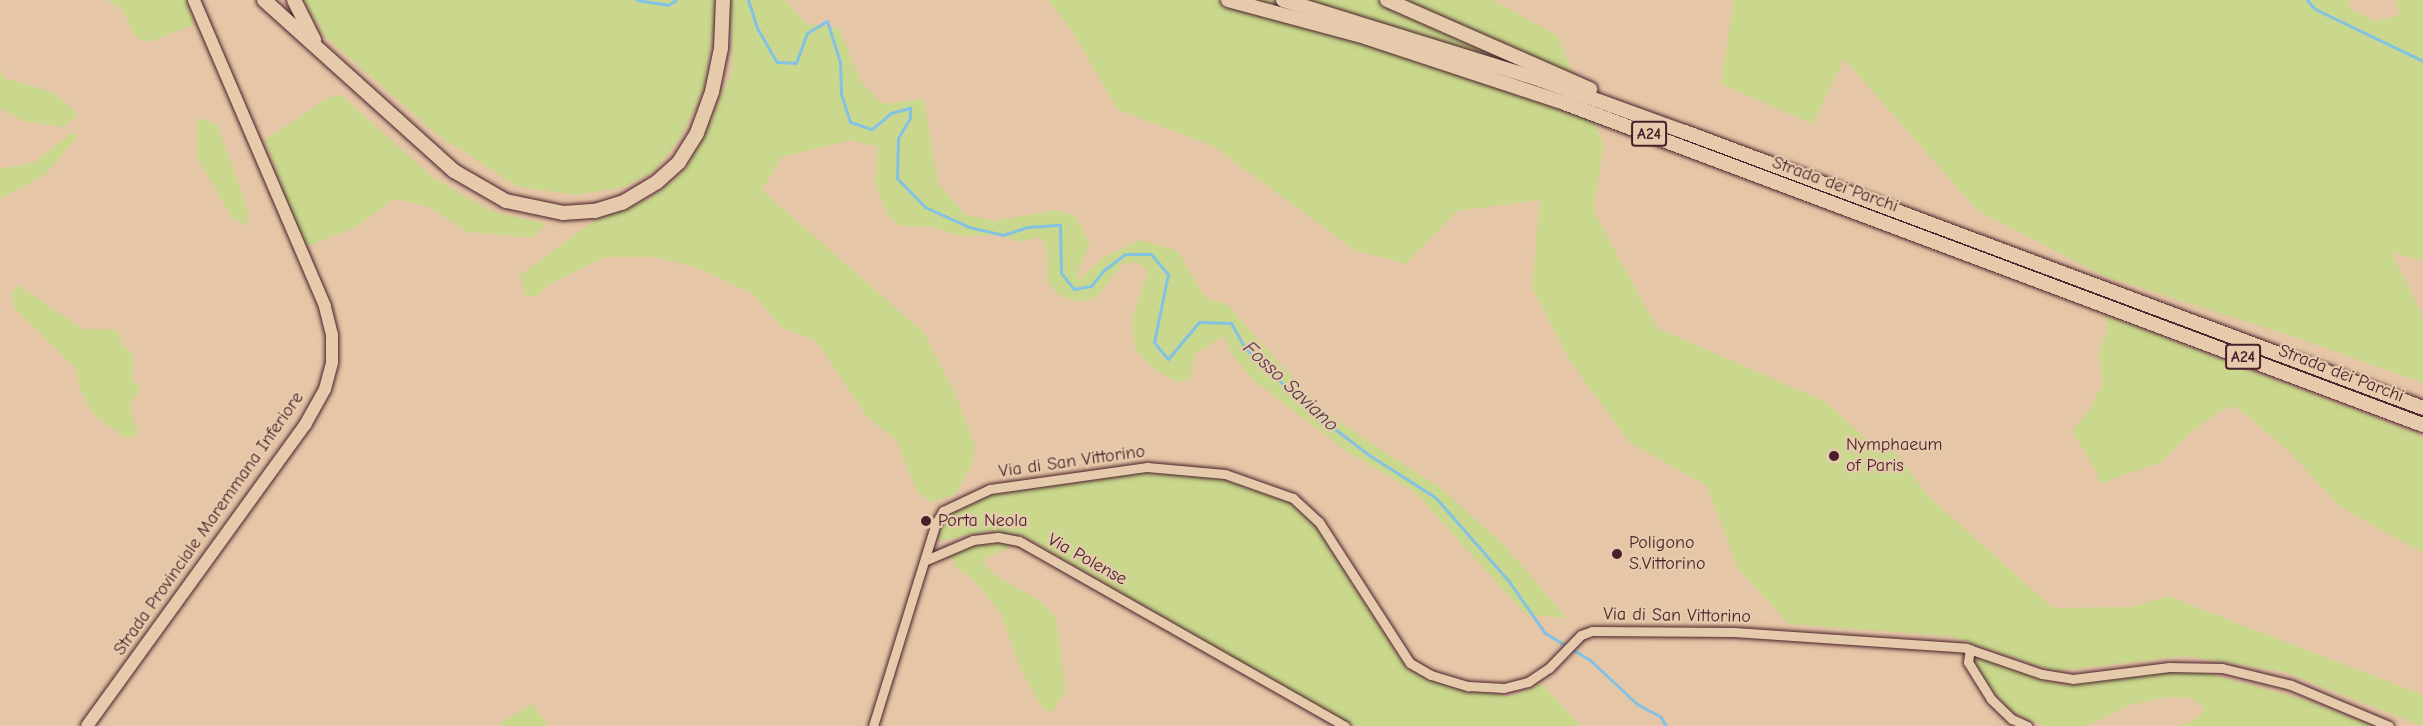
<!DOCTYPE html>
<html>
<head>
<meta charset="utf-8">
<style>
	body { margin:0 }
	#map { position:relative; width:2423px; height:726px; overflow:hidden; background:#e5c6a7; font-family:"Comic Neue",sans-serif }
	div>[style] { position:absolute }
	.green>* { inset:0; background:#c9d88c }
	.stream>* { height:3px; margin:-1.5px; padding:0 1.5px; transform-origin:1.5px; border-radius:1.5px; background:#84c2e4 }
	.roads { filter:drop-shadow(0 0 2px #4a1f2b) drop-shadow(0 0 2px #4a1f2b) }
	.minor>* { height:9px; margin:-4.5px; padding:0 4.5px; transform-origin:4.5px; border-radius:4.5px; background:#e5caac }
	.major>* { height:12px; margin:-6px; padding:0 6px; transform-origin:6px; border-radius:6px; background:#e5caac }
	.highway>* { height:14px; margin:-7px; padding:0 7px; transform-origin:7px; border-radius:7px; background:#e5caac }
	.dots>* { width:16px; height:16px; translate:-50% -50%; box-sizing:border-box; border:3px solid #e5caac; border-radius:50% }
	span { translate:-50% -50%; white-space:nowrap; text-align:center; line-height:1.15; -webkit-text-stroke:4.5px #e5caac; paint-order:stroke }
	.shield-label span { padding:2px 4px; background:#e5caac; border:2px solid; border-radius:4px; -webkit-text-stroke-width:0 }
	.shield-label { font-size:16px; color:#4a1f2b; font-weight:700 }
	.street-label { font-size:18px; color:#4a1f2b }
	.poi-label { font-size:18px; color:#4a1f2b }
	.left { translate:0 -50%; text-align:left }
	.water-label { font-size:20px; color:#533747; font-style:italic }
</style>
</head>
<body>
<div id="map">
	<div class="green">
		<i style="clip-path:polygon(107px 0,186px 0,194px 25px,149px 42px,135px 37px,123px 10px)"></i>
		<i style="clip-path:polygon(304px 0,785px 0,807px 24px,839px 28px,860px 80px,882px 104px,924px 99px,938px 183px,965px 214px,994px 221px,1054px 210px,1076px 216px,1090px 244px,1077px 272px,1079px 280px,1103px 257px,1141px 240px,1178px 251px,1205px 297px,1228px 305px,1321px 410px,1439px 487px,1503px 544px,1567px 618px,1525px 614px,1415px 492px,1348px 452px,1252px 379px,1231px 353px,1224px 336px,1195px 354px,1190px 379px,1177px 382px,1155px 370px,1135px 349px,1132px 319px,1148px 271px,1136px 262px,1123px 264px,1095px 298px,1081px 302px,1060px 296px,1048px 283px,1047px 251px,1041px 237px,1018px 242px,1003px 235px,958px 236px,934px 227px,900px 226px,888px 216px,875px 182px,878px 147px,852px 140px,782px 157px,762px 190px,924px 333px,954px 391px,975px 445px,972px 464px,956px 494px,932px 502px,917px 492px,897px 441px,867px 417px,816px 341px,781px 327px,752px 293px,692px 266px,654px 257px,605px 257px,550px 284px,536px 296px,525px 296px,520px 275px,594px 221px,651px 198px,683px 173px,709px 127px,733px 68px,732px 27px,713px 29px,704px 88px,681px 137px,653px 172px,625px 187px,574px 195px,516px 186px,437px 134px,325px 36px)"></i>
		<i style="clip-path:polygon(1048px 0,1492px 0,1557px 35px,1604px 145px,1593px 210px,1657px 328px,1826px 402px,1868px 440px,1892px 446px,1928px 496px,2053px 608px,2133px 607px,2167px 596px,2423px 695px,2423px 726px,2285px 672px,2186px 656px,2054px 671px,1949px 636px,1789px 624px,1738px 569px,1707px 486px,1630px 443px,1570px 361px,1532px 288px,1540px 200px,1457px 211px,1406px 264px,1354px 250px,1213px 146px,1118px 110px,1070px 28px)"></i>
		<i style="clip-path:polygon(1734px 0,2348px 0,2351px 9px,2376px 21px,2400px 15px,2395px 0,2423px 0,2423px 261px,2391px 252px,2423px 316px,2423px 383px,2300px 339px,2102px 275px,1978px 211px,1844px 59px,1813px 124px,1721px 84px)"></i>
		<i style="clip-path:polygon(0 69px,4px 78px,53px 92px,78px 115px,64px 127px,23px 121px,0 108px)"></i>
		<i style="clip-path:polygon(341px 95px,432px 177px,491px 211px,546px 224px,533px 238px,468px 232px,429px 207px,395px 199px,352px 229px,305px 247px,265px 140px,328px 98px)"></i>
		<i style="clip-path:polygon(197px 118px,217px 124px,248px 211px,247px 226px,232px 218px,197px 157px)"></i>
		<i style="clip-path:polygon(72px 133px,79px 135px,45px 175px,0 199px,0 169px,33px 163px)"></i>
		<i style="clip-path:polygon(18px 285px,83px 329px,117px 330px,122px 344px,133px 355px,132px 379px,140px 388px,130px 405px,138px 434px,127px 439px,93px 414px,80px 389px,75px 368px,14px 308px,12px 294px)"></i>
		<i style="clip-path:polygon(2105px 315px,2423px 436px,2423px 553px,2340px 507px,2288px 450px,2235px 406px,2220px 411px,2191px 432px,2162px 462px,2099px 484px,2097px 473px,2072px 430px,2088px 412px,2103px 383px,2098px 353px,2108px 328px)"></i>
		<i style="clip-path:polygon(1130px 472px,1176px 472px,1224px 479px,1279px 495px,1311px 518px,1395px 651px,1414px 671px,1450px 686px,1509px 697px,1542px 684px,1581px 726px,1351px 726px,1022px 535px,987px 531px,940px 541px,940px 525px,946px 514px,983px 495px)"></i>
		<i style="clip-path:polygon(995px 539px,1010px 540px,1010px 547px,985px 558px,984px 563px,996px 576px,1039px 600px,1056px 618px,1066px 691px,1051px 713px,1041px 706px,1020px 668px,1001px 614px,972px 578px,955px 567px,952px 557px,958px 547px)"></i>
		<i style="clip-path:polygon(1972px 656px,2062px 685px,2184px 667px,2302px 699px,2373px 726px,2174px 726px,2191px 722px,2206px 709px,2191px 698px,2170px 697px,2130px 705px,2087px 726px,2043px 726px,2014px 713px,1994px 695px,1971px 662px)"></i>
		<i style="clip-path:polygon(532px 704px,548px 726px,501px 726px,502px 722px)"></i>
	</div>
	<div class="stream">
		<i style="left:637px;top:0;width:31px;rotate:9deg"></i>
		<i style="left:668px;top:5px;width:9px;rotate:-32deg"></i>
		<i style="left:748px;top:0;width:29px;rotate:72deg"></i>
		<i style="left:757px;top:28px;width:39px;rotate:60deg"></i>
		<i style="left:777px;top:62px;width:19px;rotate:3deg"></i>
		<i style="left:796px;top:63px;width:32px;rotate:-70deg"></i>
		<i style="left:807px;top:33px;width:23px;rotate:-31deg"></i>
		<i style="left:827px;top:21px;width:43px;rotate:72.4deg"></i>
		<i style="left:840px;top:62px;width:32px;rotate:88deg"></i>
		<i style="left:841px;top:94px;width:29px;rotate:72deg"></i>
		<i style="left:850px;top:122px;width:23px;rotate:18deg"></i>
		<i style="left:872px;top:129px;width:25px;rotate:-40deg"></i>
		<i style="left:891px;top:113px;width:20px;rotate:-15deg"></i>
		<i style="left:910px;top:108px;width:10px;rotate:90deg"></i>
		<i style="left:910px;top:118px;width:23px;rotate:121deg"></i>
		<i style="left:898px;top:138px;width:40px;rotate:91.4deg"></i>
		<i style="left:897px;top:178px;width:40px;rotate:46deg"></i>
		<i style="left:925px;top:207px;width:48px;rotate:24.4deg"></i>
		<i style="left:969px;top:227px;width:35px;rotate:13deg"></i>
		<i style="left:1003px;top:235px;width:26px;rotate:-18deg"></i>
		<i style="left:1028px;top:227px;width:32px;rotate:-4deg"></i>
		<i style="left:1060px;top:225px;width:48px;rotate:88.8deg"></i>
		<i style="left:1061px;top:273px;width:21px;rotate:51deg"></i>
		<i style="left:1074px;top:289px;width:17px;rotate:-10deg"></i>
		<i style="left:1091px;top:286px;width:21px;rotate:-51deg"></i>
		<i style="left:1104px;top:270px;width:26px;rotate:-37deg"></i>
		<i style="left:1125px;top:254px;width:26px"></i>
		<i style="left:1151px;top:254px;width:26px;rotate:50deg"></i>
		<i style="left:1168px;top:274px;width:69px;rotate:101.6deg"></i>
		<i style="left:1154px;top:342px;width:22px;rotate:51deg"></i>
		<i style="left:1168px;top:359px;width:48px;rotate:-50deg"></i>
		<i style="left:1199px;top:322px;width:32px;rotate:2deg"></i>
		<i style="left:1231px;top:323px;width:29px;rotate:61deg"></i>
		<i style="left:1245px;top:348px;width:90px;rotate:43.6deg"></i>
		<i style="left:1310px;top:410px;width:74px;rotate:37.3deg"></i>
		<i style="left:1369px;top:455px;width:78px;rotate:32.5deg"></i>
		<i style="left:1435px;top:497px;width:111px;rotate:48.7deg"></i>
		<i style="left:1508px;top:580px;width:65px;rotate:55.1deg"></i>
		<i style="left:1545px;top:633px;width:52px;rotate:31deg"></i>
		<i style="left:1590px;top:660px;width:64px;rotate:43.1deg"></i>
		<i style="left:1637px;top:704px;width:26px;rotate:28deg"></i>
		<i style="left:1660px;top:716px;width:12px;rotate:59deg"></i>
		<i style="left:2307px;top:0;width:12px;rotate:48deg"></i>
		<i style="left:2315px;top:9px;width:120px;rotate:25.7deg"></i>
	</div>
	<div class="roads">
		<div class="minor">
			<i style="left:926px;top:560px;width:51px;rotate:-23.1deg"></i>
			<i style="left:973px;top:540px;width:25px;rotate:-7deg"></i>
			<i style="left:998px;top:537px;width:21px;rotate:11deg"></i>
			<i style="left:1019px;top:541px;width:375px;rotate:29.6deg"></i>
			<i style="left:1970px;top:649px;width:13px;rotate:99deg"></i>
			<i style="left:1968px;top:662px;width:44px;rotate:58.1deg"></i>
			<i style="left:1991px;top:699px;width:29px;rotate:44deg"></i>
			<i style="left:2012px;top:719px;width:17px;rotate:25deg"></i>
			<i style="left:873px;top:726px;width:213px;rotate:-72.8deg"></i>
			<i style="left:936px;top:523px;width:14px;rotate:-60deg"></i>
			<i style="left:943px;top:511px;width:52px;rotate:-25.1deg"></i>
			<i style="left:990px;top:489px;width:159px;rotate:-8deg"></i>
			<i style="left:1147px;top:467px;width:78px;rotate:5.1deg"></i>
			<i style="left:1225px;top:474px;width:72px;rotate:19.4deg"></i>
			<i style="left:1293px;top:498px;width:35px;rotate:43deg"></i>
			<i style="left:1319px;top:522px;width:168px;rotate:57.2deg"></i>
			<i style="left:1410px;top:663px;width:24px;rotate:30deg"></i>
			<i style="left:1431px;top:675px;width:39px;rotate:17deg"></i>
			<i style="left:1468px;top:686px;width:36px;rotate:3deg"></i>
			<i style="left:1504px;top:688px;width:25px;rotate:-14deg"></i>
			<i style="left:1528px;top:682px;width:25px;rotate:-34deg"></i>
			<i style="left:1549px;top:668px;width:46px;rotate:-45.9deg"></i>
			<i style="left:1581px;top:635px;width:12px;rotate:-20deg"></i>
			<i style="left:1592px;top:631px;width:142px;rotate:0.4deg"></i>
			<i style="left:1734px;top:632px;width:233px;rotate:3.9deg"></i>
			<i style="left:1966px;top:648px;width:80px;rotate:18.9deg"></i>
			<i style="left:2042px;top:674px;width:31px;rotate:9deg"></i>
			<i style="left:2073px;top:679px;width:97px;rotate:-7.1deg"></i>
			<i style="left:2169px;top:667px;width:53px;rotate:1.1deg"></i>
			<i style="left:2222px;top:668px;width:71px;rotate:13.8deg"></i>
			<i style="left:2291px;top:685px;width:106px;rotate:22.7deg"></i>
		</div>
		<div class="major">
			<i style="left:87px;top:726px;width:372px;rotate:-54.1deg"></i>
			<i style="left:305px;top:425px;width:41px;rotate:-60.9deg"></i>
			<i style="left:325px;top:389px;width:28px;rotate:-75deg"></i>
			<i style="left:332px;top:362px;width:27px;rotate:-90deg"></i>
			<i style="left:332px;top:335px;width:30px;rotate:-104deg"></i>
			<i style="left:325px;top:306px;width:333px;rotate:-113.2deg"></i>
		</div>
		<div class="highway">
			<i style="left:264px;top:0;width:256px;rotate:42deg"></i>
			<i style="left:454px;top:171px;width:60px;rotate:30deg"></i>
			<i style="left:506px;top:201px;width:58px;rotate:11.9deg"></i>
			<i style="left:563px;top:213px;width:32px;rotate:-4deg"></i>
			<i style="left:595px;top:211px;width:28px;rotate:-17deg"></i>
			<i style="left:622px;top:203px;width:41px;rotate:-31deg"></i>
			<i style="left:657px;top:182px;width:30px;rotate:-42deg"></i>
			<i style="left:679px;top:162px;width:34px;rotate:-58deg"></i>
			<i style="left:697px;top:133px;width:44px;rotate:-69.9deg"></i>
			<i style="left:712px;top:92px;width:45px;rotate:-78.4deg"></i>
			<i style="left:721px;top:48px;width:48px;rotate:-87.6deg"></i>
			<i style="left:294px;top:0;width:45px;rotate:63.4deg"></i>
			<i style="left:1228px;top:0;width:142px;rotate:15.1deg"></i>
			<i style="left:1365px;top:37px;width:213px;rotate:18.3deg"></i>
			<i style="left:1567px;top:104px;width:914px;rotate:20.56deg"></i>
			<i style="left:1283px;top:0;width:270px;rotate:17.2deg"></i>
			<i style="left:1541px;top:80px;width:153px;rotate:19.9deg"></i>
			<i style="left:1685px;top:132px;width:788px;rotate:20.5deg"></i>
			<i style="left:1387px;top:0;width:222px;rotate:23.7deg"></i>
		</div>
	</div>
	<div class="dots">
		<i style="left:1834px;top:456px;background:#4a1f2b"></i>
		<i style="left:926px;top:521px;background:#4a1f2b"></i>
		<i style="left:1617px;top:554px;background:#4a1f2b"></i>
	</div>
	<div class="shield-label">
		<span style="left:1649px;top:134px">A24</span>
		<span style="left:2243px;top:357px">A24</span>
	</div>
	<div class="street-label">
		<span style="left:1835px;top:185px;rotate:20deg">Strada dei Parchi</span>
		<span style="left:2341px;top:374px;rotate:21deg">Strada dei Parchi</span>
		<span style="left:1072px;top:462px;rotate:-8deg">Via di San Vittorino</span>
		<span style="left:209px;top:524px;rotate:-55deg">Strada Provinciale Maremmana Inferiore</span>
		<span style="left:1087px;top:560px;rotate:29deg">Via Polense</span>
		<span style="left:1677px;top:616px;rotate:1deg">Via di San Vittorino</span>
	</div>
	<div class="poi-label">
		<span class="left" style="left:1846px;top:456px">Nymphaeum<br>of Paris</span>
		<span class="left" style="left:938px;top:521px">Porta Neola</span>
		<span class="left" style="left:1629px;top:554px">Poligono<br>S.Vittorino</span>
	</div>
	<div class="water-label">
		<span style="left:1291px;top:386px;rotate:43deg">Fosso Saviano</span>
	</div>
</div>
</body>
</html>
